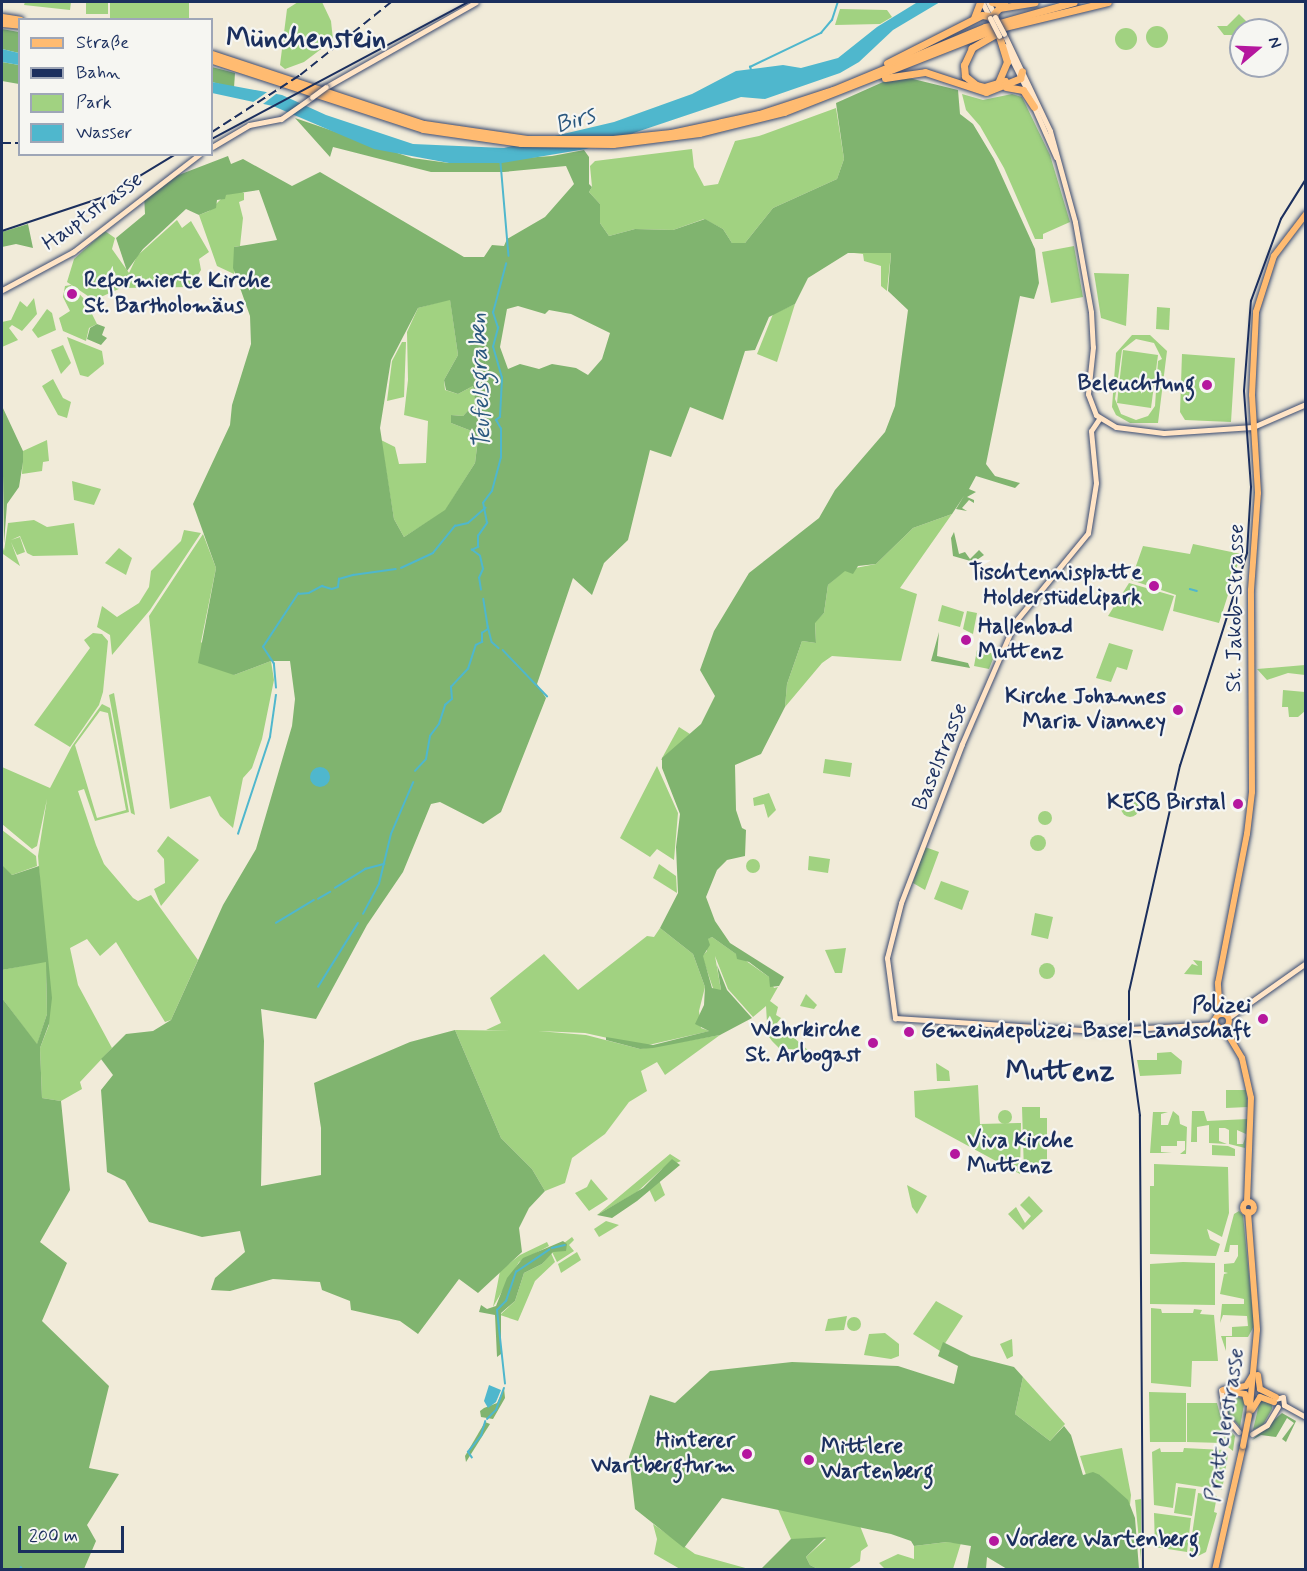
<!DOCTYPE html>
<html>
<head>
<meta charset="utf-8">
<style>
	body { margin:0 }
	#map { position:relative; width:1307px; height:1571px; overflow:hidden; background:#f1ebd9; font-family:Mynerve,sans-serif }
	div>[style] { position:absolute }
	.green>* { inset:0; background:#a1d281 }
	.round { border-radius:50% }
	.forest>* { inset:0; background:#80b46f }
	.water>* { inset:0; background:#4fb7cd }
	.pier>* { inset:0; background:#f1ebd9 }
	.stream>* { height:1.5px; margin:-0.75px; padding:0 0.75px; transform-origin:0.75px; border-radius:0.75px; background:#4fb7cd }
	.roads { filter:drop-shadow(0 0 2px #3b4b70) drop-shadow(0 0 2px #3b4b70) }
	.secondary>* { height:5px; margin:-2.5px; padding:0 2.5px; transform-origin:2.5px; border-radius:2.5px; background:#ffe4c6 }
	.primary>* { height:6px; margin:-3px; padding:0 3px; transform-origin:3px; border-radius:3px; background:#ffbb71 }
	.primary>.ring { margin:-3px; padding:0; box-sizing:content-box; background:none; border:6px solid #ffbb71; border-radius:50% }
	.highway>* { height:7px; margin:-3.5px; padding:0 3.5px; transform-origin:3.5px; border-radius:3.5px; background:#ffbb71 }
	.tram>* { height:1.5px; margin:-0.75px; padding:0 0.75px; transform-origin:0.75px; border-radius:0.75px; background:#1b2f5e }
	.rail>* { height:1.5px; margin-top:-0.75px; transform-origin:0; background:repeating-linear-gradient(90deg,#1b2f5e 0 9px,transparent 0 13.5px) }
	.bridges { filter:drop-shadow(0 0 2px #3b4b70) drop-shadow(0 0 2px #3b4b70) }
	.secondary-bridge>* { height:5px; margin:-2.5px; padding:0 2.5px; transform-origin:2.5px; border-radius:2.5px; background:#ffe4c6 }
	.primary-bridge>* { height:6px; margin:-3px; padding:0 3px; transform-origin:3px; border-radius:3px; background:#ffbb71 }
	.dots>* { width:16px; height:16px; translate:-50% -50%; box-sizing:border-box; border:3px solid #f6f6f2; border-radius:50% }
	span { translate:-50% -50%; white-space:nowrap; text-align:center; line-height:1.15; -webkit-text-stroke:4.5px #f6f6f2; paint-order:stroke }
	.street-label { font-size:22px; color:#1b2f5e }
	.poi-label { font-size:22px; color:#1b2f5e; font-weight:700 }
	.left { translate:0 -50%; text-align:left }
	.right { translate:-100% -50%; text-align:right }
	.water-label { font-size:24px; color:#2b587f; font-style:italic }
	.district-label { font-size:28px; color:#1b2f5e; font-weight:700 }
	.frame { position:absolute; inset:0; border:3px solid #1b2f5e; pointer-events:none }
	.legend { position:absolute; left:18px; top:18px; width:195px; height:138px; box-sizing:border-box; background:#f6f6f2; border:2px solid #9ea6b7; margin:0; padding:8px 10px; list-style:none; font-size:18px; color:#1b2f5e }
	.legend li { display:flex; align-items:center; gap:12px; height:30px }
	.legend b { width:30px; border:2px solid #9ea6b7 }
	.north { position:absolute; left:1229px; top:18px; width:60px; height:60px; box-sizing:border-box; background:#f6f6f2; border:2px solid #9ea6b7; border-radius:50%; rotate:71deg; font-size:16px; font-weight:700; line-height:24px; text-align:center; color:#1b2f5e }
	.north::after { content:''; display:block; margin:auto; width:21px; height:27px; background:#b5179e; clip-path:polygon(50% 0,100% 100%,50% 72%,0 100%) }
	.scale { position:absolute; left:18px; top:1526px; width:106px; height:27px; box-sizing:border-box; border:3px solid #1b2f5e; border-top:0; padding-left:8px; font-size:18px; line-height:21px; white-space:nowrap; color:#1b2f5e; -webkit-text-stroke:4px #f6f6f2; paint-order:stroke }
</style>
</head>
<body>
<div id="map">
	<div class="green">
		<i style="clip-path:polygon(25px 2px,71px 2px,70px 10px,24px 5px)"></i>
		<i style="clip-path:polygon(86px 2px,108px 2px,108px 14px,86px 14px)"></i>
		<i style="clip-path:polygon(110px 2px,189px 2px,189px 19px,110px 18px)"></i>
		<i style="clip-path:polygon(298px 2px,322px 2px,331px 21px,333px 40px,304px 62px,285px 69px,280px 65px,287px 9px)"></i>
		<i style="clip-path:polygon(840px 9px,887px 10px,892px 17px,880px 24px,835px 25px)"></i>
		<i style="clip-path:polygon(1239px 14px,1251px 26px,1241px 30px,1241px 35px,1224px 35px,1217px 26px,1227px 26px)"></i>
		<i class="round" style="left:1146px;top:26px;width:22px;height:22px"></i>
		<i class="round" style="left:1115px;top:28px;width:22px;height:22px"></i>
		<i style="clip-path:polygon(962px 94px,983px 100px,1012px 94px,1022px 97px,1050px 155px,1070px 222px,1043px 234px,1043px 239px,1035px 239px,1004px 168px,980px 126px,966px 110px)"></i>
		<i style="clip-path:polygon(836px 108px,844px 159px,837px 179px,773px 208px,745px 243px,732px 243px,723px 229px,704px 219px,673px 230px,635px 229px,609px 236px,600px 223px,600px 204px,589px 192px,592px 187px,590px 166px,595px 161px,692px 149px,694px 167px,704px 186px,718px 184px,735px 141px,759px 136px)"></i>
		<i style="clip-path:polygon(240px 191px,244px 193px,244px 200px,239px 202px,243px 218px,240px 246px,234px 247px,234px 274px,217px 266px,199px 215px,209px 211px,225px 195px)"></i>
		<i style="clip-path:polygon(177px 220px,182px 228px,191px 221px,209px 252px,199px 259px,201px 270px,190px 287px,121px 288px,94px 300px,67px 282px,74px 259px,105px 231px,115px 238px,112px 249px,129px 273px,137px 256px)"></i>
		<i style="clip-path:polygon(1074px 246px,1083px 297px,1051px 303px,1042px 252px)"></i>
		<i style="clip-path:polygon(877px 251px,891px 253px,887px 291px,881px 286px,881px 266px,864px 261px,863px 254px,854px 253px)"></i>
		<i style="clip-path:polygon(1094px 273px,1129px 274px,1126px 326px,1101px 318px)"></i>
		<i style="clip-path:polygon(71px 285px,85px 300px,97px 324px,89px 328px,86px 341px,63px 331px,59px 318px,70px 311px,63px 297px,65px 286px)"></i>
		<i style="clip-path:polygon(34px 298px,37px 314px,22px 331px,12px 325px,9px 328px,18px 340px,2px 347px,2px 322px,11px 320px,20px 301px,27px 307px)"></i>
		<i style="clip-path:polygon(450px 299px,458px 355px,444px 380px,445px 390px,458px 394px,473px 386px,475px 403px,463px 416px,451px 415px,451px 423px,469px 430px,478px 439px,475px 463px,445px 511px,404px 537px,394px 519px,381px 440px,395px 447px,399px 464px,426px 463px,428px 421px,404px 415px,408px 380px,407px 332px,418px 308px)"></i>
		<i style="clip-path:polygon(795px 304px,777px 362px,757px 354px,773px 314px)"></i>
		<i style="clip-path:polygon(1157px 307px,1170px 308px,1169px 330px,1156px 329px)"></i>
		<i style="clip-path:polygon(47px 309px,52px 313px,56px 330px,38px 338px,32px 330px)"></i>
		<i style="clip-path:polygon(evenodd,1132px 335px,1150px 335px,1167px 351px,1158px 423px,1130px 423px,1116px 415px,1112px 407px,1116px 353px,1132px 335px,1136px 339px,1154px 343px,1162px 359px,1158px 361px,1155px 406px,1148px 416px,1136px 420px,1121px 414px,1115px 399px,1122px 350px,1136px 339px)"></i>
		<i style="clip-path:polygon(67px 337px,102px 351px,104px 364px,88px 377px,80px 375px)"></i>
		<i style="clip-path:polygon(402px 342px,406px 342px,404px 397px,387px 401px,392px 361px)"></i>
		<i style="clip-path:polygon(63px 345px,71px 363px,61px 374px,51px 350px)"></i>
		<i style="clip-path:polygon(1123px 350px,1158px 355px,1151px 408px,1117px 403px)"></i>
		<i style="clip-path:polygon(1182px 354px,1235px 358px,1231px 422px,1185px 420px,1180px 412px)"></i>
		<i style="clip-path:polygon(53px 379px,63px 398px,71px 402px,67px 418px,58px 415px,42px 386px)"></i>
		<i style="clip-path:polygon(47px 440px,49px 461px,43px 462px,42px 471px,22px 474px,23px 451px)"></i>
		<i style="clip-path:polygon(72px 481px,101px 489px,94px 505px,74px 500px)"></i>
		<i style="clip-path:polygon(952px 514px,900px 588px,917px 594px,901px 661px,832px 656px,822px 663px,785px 707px,787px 684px,802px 641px,816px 643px,815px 622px,824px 613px,828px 585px,845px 570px,876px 564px,913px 528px)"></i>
		<i style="clip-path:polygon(34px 520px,47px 527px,74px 523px,78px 555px,33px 556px,27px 553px,20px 536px,11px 540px,20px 537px,25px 552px,17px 555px,11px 542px,20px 566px,3px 554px,2px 562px,2px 544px,4px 551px,8px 523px)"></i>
		<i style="clip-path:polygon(184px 530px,201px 533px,150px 610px,112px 655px,110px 635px,97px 627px,102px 606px,117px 617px,139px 603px,149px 587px,151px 571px,181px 541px)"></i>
		<i style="clip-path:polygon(203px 534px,216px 568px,201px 642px,234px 675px,271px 661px,274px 680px,262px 739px,252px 768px,243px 778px,233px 828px,220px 816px,210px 796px,170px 809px,149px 616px)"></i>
		<i style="clip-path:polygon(1193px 544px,1241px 554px,1219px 623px,1173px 611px,1176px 595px,1131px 580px,1143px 546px,1190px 554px)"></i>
		<i style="clip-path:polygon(119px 548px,132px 558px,126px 575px,105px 563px)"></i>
		<i style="clip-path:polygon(1129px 583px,1174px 596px,1163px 631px,1108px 616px)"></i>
		<i style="clip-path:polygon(942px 605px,964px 612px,960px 627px,938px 621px)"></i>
		<i style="clip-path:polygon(967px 611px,977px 613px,973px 634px,963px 629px)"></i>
		<i style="clip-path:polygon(93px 633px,102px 634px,108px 641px,103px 692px,99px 705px,70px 747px,34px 725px,90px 648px,84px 640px)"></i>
		<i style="clip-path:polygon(1109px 643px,1133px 650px,1127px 670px,1117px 667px,1111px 682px,1096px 678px)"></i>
		<i style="clip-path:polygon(977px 650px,995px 654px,989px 669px,974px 666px)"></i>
		<i style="clip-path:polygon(1305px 665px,1305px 675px,1288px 673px,1267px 680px,1257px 669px)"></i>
		<i style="clip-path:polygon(1283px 690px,1305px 692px,1305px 711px,1298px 717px,1289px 717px,1288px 707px,1282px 707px)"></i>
		<i style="clip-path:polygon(114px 693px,135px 815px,131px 813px,109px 695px)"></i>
		<i style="clip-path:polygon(evenodd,102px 704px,110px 708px,129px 812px,95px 821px,84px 789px,78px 791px,96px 845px,104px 864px,133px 898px,138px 901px,151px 895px,198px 960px,171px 1020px,165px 1022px,116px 942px,100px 956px,87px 939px,70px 948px,78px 985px,112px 1048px,80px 1082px,82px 1089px,61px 1101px,42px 1098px,40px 1048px,49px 1025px,46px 964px,47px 1014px,37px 1045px,2px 998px,2px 970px,46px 961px,38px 856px,47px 799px,37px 846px,32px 849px,2px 824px,2px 767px,50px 788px,72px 746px,102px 704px,100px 711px,108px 713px,126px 810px,97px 818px,75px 745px,100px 711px)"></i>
		<i style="clip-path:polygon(679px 727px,690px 734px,668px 758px,661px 760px)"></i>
		<i style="clip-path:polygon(825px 759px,852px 763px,850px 777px,823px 773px)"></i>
		<i style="clip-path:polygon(657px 766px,678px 813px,674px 860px,657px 849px,650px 857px,620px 838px)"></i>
		<i style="clip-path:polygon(769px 793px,776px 810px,768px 818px,764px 804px,754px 806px,753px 798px)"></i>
		<i class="round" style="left:1121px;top:799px;width:18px;height:18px"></i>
		<i class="round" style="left:1038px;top:811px;width:14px;height:14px"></i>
		<i style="clip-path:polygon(2px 830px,36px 856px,37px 866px,12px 875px,3px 870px)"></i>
		<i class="round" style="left:1030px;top:835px;width:16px;height:16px"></i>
		<i style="clip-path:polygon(168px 836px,199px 860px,161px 906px,154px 889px,165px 883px,164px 859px,157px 851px)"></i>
		<i style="clip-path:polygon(925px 847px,939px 852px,925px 890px,913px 883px,910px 891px)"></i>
		<i style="clip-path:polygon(809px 856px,830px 859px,828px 873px,808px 870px)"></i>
		<i class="round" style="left:746px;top:859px;width:14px;height:14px"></i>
		<i style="clip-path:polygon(659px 864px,676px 876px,677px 893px,653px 878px)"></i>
		<i style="clip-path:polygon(941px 881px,969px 891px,962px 910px,934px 899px)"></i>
		<i style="clip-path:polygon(1035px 913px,1053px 917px,1048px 939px,1031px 935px)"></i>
		<i style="clip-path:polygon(660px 928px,693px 954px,705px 987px,699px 1011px,701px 1028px,710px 1031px,644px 1046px,585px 1033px,538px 1031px,586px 1035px,640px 1049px,720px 1035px,665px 1075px,657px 1062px,641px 1071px,647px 1091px,629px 1102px,605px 1134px,572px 1158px,565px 1183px,545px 1191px,532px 1169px,501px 1138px,455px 1030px,518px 1031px,486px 1030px,501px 1023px,490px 998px,544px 954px,578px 990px,647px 936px,654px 937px)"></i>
		<i style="clip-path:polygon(712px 937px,769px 977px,774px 988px,778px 987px,770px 1001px,778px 1007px,776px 1015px,781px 1018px,777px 1023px,809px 1051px,779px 1048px,772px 1041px,762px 1027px,767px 1023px,766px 1006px,753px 1017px,728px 989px,715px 956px,721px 990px,714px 991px,702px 956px,707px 951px,707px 939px)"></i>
		<i style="clip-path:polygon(846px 948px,842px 973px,835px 973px,825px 950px)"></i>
		<i style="clip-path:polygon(1193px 960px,1202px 961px,1202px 975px,1184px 974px,1192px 964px,1198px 966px)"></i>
		<i class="round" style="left:1039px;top:963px;width:16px;height:16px"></i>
		<i style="clip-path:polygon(806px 994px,817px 1005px,814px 1009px,800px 1006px)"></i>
		<i style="clip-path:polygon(1171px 1052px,1182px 1061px,1181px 1074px,1140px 1076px,1137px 1060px,1157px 1060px,1157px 1053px)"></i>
		<i style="clip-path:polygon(936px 1063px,949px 1071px,950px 1081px,937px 1081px)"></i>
		<i style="clip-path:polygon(978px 1085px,980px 1124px,1021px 1123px,1020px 1174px,915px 1117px,914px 1091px)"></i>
		<i style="clip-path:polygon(1226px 1090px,1246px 1090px,1248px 1107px,1226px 1108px)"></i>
		<i style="clip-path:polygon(1022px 1107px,1040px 1107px,1040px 1118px,1047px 1118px,1047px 1167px,1024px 1173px)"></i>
		<i class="round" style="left:998px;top:1110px;width:14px;height:14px"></i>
		<i style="clip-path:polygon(1173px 1111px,1179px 1116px,1180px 1124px,1187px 1127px,1186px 1154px,1180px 1154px,1185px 1150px,1185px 1141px,1177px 1141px,1177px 1146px,1161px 1146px,1161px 1152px,1172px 1153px,1150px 1153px,1153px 1112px,1168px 1112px,1161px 1114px,1161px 1125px,1168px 1125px)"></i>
		<i style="clip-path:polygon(1192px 1111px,1204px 1111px,1207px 1121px,1248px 1119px,1246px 1134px,1237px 1130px,1237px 1144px,1243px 1144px,1246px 1136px,1245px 1148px,1229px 1144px,1229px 1130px,1225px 1128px,1219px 1128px,1219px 1141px,1227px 1144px,1209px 1143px,1209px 1125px,1197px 1127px,1197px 1142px,1191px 1142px)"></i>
		<i style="clip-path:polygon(1212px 1145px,1228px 1146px,1235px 1149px,1235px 1156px,1212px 1155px)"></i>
		<i style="clip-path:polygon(670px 1154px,681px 1161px,662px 1169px,637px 1192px,597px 1215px)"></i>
		<i style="clip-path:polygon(1154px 1164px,1228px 1167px,1229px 1213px,1222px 1237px,1207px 1229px,1210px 1239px,1220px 1244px,1216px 1256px,1150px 1254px,1150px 1186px,1154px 1186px)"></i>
		<i style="clip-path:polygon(591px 1179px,608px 1199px,589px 1211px,575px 1193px,587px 1187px)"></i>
		<i style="clip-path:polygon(659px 1180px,665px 1195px,655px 1202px,649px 1189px)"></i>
		<i style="clip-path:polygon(907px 1185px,927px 1196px,917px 1214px,912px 1207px)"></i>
		<i style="clip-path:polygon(1029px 1196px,1043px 1211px,1023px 1230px,1008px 1214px,1016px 1207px,1025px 1223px,1031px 1216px,1020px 1205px)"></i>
		<i style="clip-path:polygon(1239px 1211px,1243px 1215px,1254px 1326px,1248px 1337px,1226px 1337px,1226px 1351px,1221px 1336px,1232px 1336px,1232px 1327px,1248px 1326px,1247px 1316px,1223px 1315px,1220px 1323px,1222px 1304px,1244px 1304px,1244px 1299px,1220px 1294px,1224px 1274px,1228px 1273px,1224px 1272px,1224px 1264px,1234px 1263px,1238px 1256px,1238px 1245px,1230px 1245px,1229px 1252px,1224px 1252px,1234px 1214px)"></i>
		<i style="clip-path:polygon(606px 1221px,619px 1225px,599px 1237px,594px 1229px)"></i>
		<i style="clip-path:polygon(572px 1237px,574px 1240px,569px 1245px,574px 1251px,557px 1262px,552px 1252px)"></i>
		<i style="clip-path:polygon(547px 1242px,549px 1246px,519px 1262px,493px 1307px,500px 1271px,520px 1255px)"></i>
		<i style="clip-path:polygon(577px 1252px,581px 1260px,561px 1273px,558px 1264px)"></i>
		<i style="clip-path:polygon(551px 1253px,555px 1262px,535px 1281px,518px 1321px,500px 1315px,515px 1301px,524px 1273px,542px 1264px)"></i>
		<i style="clip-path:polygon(1183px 1262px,1215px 1263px,1215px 1305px,1150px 1304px,1150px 1264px)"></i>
		<i style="clip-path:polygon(936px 1301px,963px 1316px,940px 1351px,913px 1334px)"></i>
		<i style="clip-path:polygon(1151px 1308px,1161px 1309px,1162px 1313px,1193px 1313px,1194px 1309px,1202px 1310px,1200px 1314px,1214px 1315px,1218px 1361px,1192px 1361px,1191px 1387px,1151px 1383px)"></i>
		<i style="clip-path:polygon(847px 1316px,844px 1330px,825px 1331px,828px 1319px)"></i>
		<i class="round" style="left:847px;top:1317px;width:14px;height:14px"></i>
		<i style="clip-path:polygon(885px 1333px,899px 1344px,899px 1356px,891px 1359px,864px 1355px,869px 1334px)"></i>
		<i style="clip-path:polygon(1012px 1339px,1013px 1356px,1007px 1359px,1000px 1344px)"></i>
		<i style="clip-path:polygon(1023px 1377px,1065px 1424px,1050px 1441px,1015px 1414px)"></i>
		<i style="clip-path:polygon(1149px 1392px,1186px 1393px,1186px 1442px,1150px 1442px)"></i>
		<i style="clip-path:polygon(1229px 1395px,1245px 1399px,1240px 1427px,1228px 1413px)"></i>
		<i style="clip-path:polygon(1260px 1400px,1272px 1404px,1272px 1409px,1263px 1425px,1253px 1430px)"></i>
		<i style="clip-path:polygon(1187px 1403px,1217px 1403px,1222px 1422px,1235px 1436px,1233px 1451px,1223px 1443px,1187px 1442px)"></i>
		<i style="clip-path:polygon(1122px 1448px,1131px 1495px,1130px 1505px,1100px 1475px,1086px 1475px,1080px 1456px)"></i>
		<i style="clip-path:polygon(1160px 1448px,1161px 1452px,1183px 1452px,1184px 1448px,1224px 1450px,1228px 1455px,1222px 1490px,1176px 1483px,1173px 1508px,1154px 1505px,1152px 1452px)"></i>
		<i style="clip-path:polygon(1178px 1487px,1196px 1489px,1192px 1516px,1174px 1513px)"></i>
		<i style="clip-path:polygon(1198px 1493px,1217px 1496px,1214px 1512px,1217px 1513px,1206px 1552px,1194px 1558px,1189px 1556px)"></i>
		<i style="clip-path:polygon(1141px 1499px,1141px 1557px,1142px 1570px,1135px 1500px)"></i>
		<i style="clip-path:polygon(777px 1507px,860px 1526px,868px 1546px,861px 1551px,860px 1561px,848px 1569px,818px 1569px,810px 1565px,806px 1557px,826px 1539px,791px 1539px)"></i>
		<i style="clip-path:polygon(1154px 1513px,1191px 1518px,1187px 1552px,1155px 1547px)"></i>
		<i style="clip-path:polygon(653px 1524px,695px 1554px,749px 1569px,680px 1569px,654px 1554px,657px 1539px)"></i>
		<i style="clip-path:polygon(947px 1542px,961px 1543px,953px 1569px,885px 1569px,879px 1563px,898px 1554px,914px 1559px,914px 1546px)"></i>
	</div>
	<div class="forest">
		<i style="clip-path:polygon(2px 29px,19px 32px,19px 53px,2px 49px)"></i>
		<i style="clip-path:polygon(2px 62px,19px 65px,19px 84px,2px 81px)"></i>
		<i style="clip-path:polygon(212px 67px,235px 73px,234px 88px,212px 82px)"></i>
		<i style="clip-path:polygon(evenodd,905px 77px,958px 90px,960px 114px,973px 124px,994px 159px,1035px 249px,1039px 283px,1034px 299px,1020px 296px,986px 464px,995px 476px,1020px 483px,1015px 488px,976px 476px,969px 489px,976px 492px,967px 497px,974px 500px,974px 503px,969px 500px,962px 508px,967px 511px,956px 509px,964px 496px,952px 514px,913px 528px,876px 564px,858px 566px,853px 574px,845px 571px,828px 585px,824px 613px,815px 623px,816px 643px,802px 641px,787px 684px,785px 707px,761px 754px,735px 765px,736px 810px,742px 828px,746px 830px,745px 856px,727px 860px,717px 870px,706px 897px,715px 921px,730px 943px,784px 977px,779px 986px,770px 987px,769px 977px,749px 962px,737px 959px,736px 954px,712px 937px,708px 939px,710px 945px,703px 956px,712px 988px,721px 990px,717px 965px,727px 990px,752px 1018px,720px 1035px,653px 1048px,640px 1049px,606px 1040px,606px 1037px,653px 1045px,709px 1031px,695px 1024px,704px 1005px,705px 987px,693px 954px,660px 928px,678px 893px,676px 847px,680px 814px,662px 768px,662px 758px,701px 724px,715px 696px,700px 670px,714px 631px,749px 573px,819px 518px,835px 490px,885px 432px,895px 406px,908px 310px,888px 291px,891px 253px,848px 253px,808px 278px,795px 304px,769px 317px,755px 350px,745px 351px,723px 420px,690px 407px,671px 457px,650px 450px,628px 540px,604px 563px,592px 595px,573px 578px,537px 684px,546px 698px,501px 812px,483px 824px,440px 802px,431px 804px,403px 872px,367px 925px,316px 1019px,261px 1009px,264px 1041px,261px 1186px,321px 1175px,321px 1128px,314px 1083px,410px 1042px,455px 1030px,501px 1138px,532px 1169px,545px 1191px,529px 1208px,519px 1228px,522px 1252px,478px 1293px,459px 1279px,418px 1334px,400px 1321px,351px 1310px,350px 1301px,322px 1290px,320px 1282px,273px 1279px,230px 1291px,211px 1290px,215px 1278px,245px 1252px,240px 1231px,202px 1237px,149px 1222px,125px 1181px,107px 1172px,101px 1090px,113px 1075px,101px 1059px,126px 1034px,153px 1031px,171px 1020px,223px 905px,256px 849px,292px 726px,295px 699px,290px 661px,271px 661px,234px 675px,198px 663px,216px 568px,193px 504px,230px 425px,232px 405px,251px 344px,250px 316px,233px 268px,234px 247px,277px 240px,259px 190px,226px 195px,225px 199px,217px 200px,216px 208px,199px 215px,186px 209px,143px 249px,127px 271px,116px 238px,145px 214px,144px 195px,163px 181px,228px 156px,231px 164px,243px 159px,292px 186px,320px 172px,464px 257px,484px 257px,492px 245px,504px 246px,507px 239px,545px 217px,574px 184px,566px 166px,504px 172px,431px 172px,333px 147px,330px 157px,295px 118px,412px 158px,449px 163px,552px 156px,584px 150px,589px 157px,589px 184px,592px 187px,589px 192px,600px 204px,600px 223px,609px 236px,635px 229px,673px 230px,705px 219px,723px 229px,732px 243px,745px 243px,773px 208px,837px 179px,844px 159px,836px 103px,883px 82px,905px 77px,450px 300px,458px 355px,444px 380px,446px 390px,458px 394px,473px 386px,475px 403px,463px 416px,451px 415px,451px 423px,469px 430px,478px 439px,475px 463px,445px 510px,404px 537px,394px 519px,380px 428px,391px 360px,418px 308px,450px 300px,905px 77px,518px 306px,545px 314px,549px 310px,571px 314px,610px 333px,602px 359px,588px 375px,576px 368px,552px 364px,539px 369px,520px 364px,508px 369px,500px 347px,507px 309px,518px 306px)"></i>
		<i style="clip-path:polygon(28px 224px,33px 248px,16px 244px,2px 247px,2px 232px)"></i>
		<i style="clip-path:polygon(97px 324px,105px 327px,102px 335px,107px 338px,101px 345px,87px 339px,90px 328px)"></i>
		<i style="clip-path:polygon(2px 406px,23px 451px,23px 462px,19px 487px,7px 504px,4px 544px)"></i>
		<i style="clip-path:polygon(954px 532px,959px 554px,965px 552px,970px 559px,979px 550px,984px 555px,974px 562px,953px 556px,951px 538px)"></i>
		<i style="clip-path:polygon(939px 632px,937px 656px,968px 663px,970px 668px,931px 661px)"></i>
		<i style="clip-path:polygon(2px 865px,12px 875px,39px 866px,52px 998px,49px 1024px,40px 1048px,42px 1098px,61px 1101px,70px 1190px,40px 1242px,67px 1263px,42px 1321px,109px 1386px,89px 1468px,119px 1474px,87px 1525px,96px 1541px,84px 1569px,2px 1569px,2px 990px,2px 998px,37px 1044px,47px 1014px,46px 962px,2px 970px)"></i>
		<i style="clip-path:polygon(672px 1159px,680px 1165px,637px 1201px,612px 1218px,597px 1215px,643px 1188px)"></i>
		<i style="clip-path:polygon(563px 1241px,567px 1244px,566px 1251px,553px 1252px,542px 1264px,524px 1273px,515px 1301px,501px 1313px,501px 1354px,497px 1357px,495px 1315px,479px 1312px,481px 1305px,487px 1309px,496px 1306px,507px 1278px,523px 1258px)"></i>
		<i style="clip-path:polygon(943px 1342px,971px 1356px,1014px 1367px,1023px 1377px,1015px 1414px,1050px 1441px,1064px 1426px,1071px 1435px,1083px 1475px,1093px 1472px,1100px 1475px,1128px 1500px,1135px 1518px,1139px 1569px,1007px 1569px,987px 1557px,986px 1569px,967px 1569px,971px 1546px,947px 1542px,914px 1546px,911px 1541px,891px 1534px,722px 1498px,684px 1548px,635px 1509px,629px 1457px,650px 1395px,675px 1403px,710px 1371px,792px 1362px,898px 1366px,954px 1384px,958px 1366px,938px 1356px)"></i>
		<i style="clip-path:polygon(504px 1388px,505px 1398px,493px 1419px,481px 1417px,480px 1411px,484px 1408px,497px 1403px)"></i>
		<i style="clip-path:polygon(1282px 1413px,1296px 1421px,1286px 1442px,1282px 1439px,1294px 1423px,1287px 1418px,1276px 1437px,1261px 1435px,1252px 1440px)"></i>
		<i style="clip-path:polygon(485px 1422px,490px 1424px,466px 1462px,465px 1456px)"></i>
		<i style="clip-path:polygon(826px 1537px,806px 1557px,810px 1565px,818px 1569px,761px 1569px,791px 1539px)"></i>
	</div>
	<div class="water">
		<i style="clip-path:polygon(940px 2px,893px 30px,859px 62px,840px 73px,765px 99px,741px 97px,586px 149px,502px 163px,449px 163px,374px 149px,273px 106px,212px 93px,212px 82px,282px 95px,326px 115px,413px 144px,504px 148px,614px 122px,692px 94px,736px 71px,783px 65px,801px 68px,838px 58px,877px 27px,916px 3px)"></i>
		<i style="clip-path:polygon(2px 49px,19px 53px,19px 65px,2px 62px)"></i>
		<i class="round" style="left:310px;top:767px;width:20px;height:20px"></i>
		<i style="clip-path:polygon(489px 1385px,501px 1390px,496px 1402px,488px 1408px,484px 1401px)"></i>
	</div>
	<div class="pier">
		<i style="clip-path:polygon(270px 90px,280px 91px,259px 107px,249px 105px)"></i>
	</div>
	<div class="stream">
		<i style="left:751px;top:70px;width:3px;rotate:-108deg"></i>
		<i style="left:750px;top:67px;width:79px;rotate:-25.6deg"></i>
		<i style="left:821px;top:33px;width:17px;rotate:-50deg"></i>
		<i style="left:832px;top:20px;width:19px;rotate:-72deg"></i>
		<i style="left:501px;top:163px;width:93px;rotate:85.1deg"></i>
		<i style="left:401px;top:568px;width:35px;rotate:-25deg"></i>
		<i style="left:433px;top:553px;width:35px;rotate:-51deg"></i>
		<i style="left:455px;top:526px;width:13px;rotate:-13deg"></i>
		<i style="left:468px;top:523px;width:23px;rotate:-41deg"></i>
		<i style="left:1190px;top:589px;width:7px;rotate:16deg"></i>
		<i style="left:481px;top:590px;width:12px;rotate:-99deg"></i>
		<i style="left:479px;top:578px;width:10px;rotate:-66deg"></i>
		<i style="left:483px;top:569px;width:13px;rotate:-103deg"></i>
		<i style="left:480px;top:556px;width:10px;rotate:-143deg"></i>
		<i style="left:472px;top:550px;width:7px;rotate:-27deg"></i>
		<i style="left:478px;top:547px;width:11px;rotate:-90deg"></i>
		<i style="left:478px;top:536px;width:16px;rotate:-55deg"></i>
		<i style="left:487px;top:523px;width:20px;rotate:-101deg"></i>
		<i style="left:483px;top:503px;width:15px;rotate:-53deg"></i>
		<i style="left:492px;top:491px;width:34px;rotate:-75deg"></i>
		<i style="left:501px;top:458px;width:29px;rotate:-90deg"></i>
		<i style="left:501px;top:429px;width:10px;rotate:-119deg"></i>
		<i style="left:496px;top:420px;width:5px;rotate:-37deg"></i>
		<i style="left:500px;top:417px;width:39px;rotate:-87deg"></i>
		<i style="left:502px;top:378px;width:32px;rotate:-106deg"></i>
		<i style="left:493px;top:347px;width:20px;rotate:-75deg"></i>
		<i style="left:498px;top:328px;width:16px;rotate:-108deg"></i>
		<i style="left:493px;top:313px;width:51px;rotate:-75.1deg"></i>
		<i style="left:488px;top:626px;width:16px;rotate:76deg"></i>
		<i style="left:492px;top:642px;width:9px;rotate:41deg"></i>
		<i style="left:503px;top:650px;width:64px;rotate:46.3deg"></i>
		<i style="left:276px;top:688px;width:24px;rotate:-95deg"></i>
		<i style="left:274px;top:664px;width:20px;rotate:-123deg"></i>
		<i style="left:263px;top:647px;width:64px;rotate:-56.6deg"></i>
		<i style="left:298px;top:594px;width:11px;rotate:-5deg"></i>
		<i style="left:309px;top:593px;width:15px;rotate:-28deg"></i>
		<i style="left:322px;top:586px;width:10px;rotate:17deg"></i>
		<i style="left:332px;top:589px;width:6px;rotate:-18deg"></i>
		<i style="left:338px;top:587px;width:8px;rotate:-83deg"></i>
		<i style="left:339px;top:579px;width:15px;rotate:-16deg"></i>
		<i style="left:353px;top:575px;width:43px;rotate:-7.9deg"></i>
		<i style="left:415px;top:771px;width:16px;rotate:-47deg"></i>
		<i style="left:426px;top:759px;width:23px;rotate:-80deg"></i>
		<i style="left:430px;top:736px;width:15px;rotate:-53deg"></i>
		<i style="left:439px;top:724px;width:20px;rotate:-72deg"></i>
		<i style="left:445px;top:705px;width:9px;rotate:-41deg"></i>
		<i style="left:452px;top:699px;width:12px;rotate:-95deg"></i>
		<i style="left:451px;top:687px;width:25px;rotate:-47deg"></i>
		<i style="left:468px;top:669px;width:25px;rotate:-72deg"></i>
		<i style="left:476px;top:645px;width:7px;rotate:-27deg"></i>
		<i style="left:482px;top:642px;width:9px;rotate:-90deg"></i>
		<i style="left:482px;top:633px;width:7px;rotate:-34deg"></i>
		<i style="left:488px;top:629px;width:30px;rotate:-99deg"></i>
		<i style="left:238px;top:834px;width:102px;rotate:-71.7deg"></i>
		<i style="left:270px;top:737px;width:42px;rotate:-81.9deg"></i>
		<i style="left:335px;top:888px;width:36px;rotate:-32deg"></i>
		<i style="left:365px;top:869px;width:20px;rotate:-15deg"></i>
		<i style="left:318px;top:899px;width:14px;rotate:-30deg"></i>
		<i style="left:363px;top:914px;width:34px;rotate:-62deg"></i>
		<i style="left:379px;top:884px;width:51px;rotate:-76.5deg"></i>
		<i style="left:391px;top:834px;width:56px;rotate:-66.7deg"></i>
		<i style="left:276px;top:923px;width:44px;rotate:-31.2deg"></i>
		<i style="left:318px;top:987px;width:75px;rotate:-58deg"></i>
		<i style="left:552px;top:1248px;width:13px;rotate:-13deg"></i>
		<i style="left:505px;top:1384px;width:74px;rotate:-96.2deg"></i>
		<i style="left:497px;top:1310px;width:13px;rotate:-45deg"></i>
		<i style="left:506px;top:1301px;width:31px;rotate:-71deg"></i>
		<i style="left:516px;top:1272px;width:40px;rotate:-34deg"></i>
		<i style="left:487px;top:1419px;width:13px;rotate:-45deg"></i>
		<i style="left:496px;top:1410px;width:23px;rotate:-70deg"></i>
		<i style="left:472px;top:1458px;width:7px;rotate:-124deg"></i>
		<i style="left:468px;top:1452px;width:21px;rotate:-51deg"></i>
		<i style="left:481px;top:1436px;width:15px;rotate:-74deg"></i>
		<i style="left:21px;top:1567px;width:4px;rotate:56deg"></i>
	</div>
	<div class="roads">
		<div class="secondary">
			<i style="left:982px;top:2px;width:18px;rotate:63deg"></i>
			<i style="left:988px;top:2px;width:16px;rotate:63deg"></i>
			<i style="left:1004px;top:34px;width:107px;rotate:64.6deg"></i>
			<i style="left:1050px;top:131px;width:94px;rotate:74.6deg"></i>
			<i style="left:1075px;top:222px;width:91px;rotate:79.9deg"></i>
			<i style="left:1091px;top:312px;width:35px;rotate:87deg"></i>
			<i style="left:1093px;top:347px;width:47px;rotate:96.1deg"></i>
			<i style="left:1088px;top:394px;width:22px;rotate:69deg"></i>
			<i style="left:1096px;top:415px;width:23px;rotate:31deg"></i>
			<i style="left:1116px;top:427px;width:48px;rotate:7.1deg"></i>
			<i style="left:1164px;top:433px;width:89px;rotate:-3.9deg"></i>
			<i style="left:1253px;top:427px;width:58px;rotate:-23.5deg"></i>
			<i style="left:1005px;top:46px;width:54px;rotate:63.4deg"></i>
			<i style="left:326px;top:87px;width:172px;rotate:-29.5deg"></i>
			<i style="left:1033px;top:105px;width:57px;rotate:66.1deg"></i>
			<i style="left:212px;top:147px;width:43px;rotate:-30.7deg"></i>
			<i style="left:249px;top:125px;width:33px;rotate:-11deg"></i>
			<i style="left:281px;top:119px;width:38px;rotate:-35deg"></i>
			<i style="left:2px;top:290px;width:81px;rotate:-28.2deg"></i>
			<i style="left:73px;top:252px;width:160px;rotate:-37.7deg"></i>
			<i style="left:1099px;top:419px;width:14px;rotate:124deg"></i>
			<i style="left:1091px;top:431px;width:52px;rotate:84.5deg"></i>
			<i style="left:1096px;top:483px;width:51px;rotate:99.1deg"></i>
			<i style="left:1088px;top:533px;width:115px;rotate:129.4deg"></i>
			<i style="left:1015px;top:622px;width:133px;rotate:113.5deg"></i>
			<i style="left:962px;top:744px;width:170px;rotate:111deg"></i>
			<i style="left:901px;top:903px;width:57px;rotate:104.3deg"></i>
			<i style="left:887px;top:958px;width:61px;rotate:82.4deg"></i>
			<i style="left:895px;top:1018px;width:199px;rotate:3.7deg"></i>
			<i style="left:1094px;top:1031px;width:121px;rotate:-3.3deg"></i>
			<i style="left:1228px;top:1018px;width:95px;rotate:-35.2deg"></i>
			<i style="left:1221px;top:1390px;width:25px;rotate:81deg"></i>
			<i style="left:1225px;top:1415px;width:22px;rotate:51deg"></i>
			<i style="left:1275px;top:1399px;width:8px;rotate:-14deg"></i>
			<i style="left:1283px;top:1397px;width:8px;rotate:83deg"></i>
			<i style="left:1284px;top:1405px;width:25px;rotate:29deg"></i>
			<i style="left:1252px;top:1434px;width:17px;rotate:-31deg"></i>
			<i style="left:1267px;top:1425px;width:21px;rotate:-59deg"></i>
		</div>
		<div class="primary">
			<i class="ring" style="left:1215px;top:1014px;width:8px;height:8px"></i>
			<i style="left:1220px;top:1014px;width:31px;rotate:-94deg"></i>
			<i style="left:1218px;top:983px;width:152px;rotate:-79deg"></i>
			<i style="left:1247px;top:834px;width:42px;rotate:-83.2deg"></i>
			<i style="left:1252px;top:792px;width:202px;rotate:-90.3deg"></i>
			<i style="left:1251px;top:590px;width:97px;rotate:-85.9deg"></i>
			<i style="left:1258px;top:493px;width:98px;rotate:-93.5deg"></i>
			<i style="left:1252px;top:395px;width:83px;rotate:-87.2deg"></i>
			<i style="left:1256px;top:312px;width:59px;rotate:-72.2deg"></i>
			<i style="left:1274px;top:256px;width:53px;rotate:-52.7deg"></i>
			<i style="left:1224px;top:1028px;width:35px;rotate:59deg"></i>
			<i style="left:1242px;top:1058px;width:41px;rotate:77.3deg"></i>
			<i style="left:1251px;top:1098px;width:103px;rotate:92.2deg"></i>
			<i class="ring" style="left:1242.5px;top:1201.5px;width:5px;height:5px"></i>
			<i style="left:1248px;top:1212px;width:118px;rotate:85.6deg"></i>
			<i style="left:1257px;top:1330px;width:86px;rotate:95.3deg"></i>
			<i style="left:1258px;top:1375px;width:14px;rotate:82deg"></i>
			<i style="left:1260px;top:1389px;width:18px;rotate:27deg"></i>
			<i style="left:1223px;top:1390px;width:23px;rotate:-10deg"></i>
			<i style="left:1246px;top:1386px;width:12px;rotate:-59deg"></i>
			<i style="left:1226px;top:1391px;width:19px;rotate:9deg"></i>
			<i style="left:1245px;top:1394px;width:9px;rotate:77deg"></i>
			<i style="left:1252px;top:1410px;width:15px;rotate:-58deg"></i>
			<i style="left:1260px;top:1397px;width:15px;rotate:20deg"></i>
			<i style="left:1215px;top:1570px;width:127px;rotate:-77.3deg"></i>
		</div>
		<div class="highway">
			<i style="left:992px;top:2px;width:13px;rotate:13deg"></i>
			<i style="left:2px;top:17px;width:18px;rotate:9deg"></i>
			<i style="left:974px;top:18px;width:17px;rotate:-69deg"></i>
			<i style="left:990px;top:18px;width:13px;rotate:-48deg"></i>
			<i style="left:999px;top:8px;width:36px;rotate:-9deg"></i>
			<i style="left:2px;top:23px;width:18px;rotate:6deg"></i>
			<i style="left:1001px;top:31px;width:34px;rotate:150deg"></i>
			<i style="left:972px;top:48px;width:19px;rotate:115deg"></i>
			<i style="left:964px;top:65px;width:11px;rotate:85deg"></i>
			<i style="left:965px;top:76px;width:14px;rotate:39deg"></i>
			<i style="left:976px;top:85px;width:8px;rotate:14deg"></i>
			<i style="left:984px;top:87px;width:22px;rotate:-16deg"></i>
			<i style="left:212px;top:54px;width:223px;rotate:18.3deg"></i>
			<i style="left:424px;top:124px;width:104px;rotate:8.3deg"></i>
			<i style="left:527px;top:139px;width:86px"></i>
			<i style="left:613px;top:139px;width:58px;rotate:-5.9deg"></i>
			<i style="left:671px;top:133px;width:90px;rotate:-12.2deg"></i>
			<i style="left:759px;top:114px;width:78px;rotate:-18deg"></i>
			<i style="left:833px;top:90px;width:165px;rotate:-22.5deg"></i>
			<i style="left:985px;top:27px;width:92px;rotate:-15.7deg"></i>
			<i style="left:212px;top:60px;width:222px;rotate:18.1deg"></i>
			<i style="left:423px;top:129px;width:99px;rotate:8.1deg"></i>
			<i style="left:521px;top:143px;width:92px;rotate:0.6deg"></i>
			<i style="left:613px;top:144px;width:87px;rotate:-7.3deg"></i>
			<i style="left:699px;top:133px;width:88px;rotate:-13.9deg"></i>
			<i style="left:784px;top:112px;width:224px;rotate:-21.5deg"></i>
			<i style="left:992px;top:30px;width:119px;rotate:-13.6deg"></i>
			<i style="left:887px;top:63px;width:106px;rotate:-26.8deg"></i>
			<i style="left:982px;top:15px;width:13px;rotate:9deg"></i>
			<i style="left:885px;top:78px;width:40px;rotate:-8.5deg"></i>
			<i style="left:925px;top:72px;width:64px;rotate:18.2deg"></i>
			<i style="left:986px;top:92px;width:37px;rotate:-22deg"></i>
			<i style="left:1020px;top:78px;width:7px;rotate:-74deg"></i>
			<i style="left:998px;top:83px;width:23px;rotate:-67deg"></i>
			<i style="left:1007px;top:62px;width:27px;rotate:-107deg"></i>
			<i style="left:1006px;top:87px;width:17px;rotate:10deg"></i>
			<i style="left:1023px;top:90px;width:20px;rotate:57deg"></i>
		</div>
	</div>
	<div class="tram">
		<i style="left:212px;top:139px;width:291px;rotate:-28.1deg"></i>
		<i style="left:2px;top:231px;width:111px;rotate:-18.4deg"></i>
		<i style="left:107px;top:196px;width:81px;rotate:-31.3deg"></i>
		<i style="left:1143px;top:1570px;width:454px;rotate:-90.4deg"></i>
		<i style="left:1140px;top:1116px;width:81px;rotate:-97.8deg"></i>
		<i style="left:1129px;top:1036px;width:44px;rotate:-90deg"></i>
		<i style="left:1129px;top:992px;width:232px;rotate:-77.3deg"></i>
		<i style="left:1180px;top:766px;width:223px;rotate:-72.5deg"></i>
		<i style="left:1247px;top:553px;width:66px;rotate:-86.5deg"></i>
		<i style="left:1251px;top:487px;width:96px;rotate:-94.2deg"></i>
		<i style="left:1244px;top:391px;width:90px;rotate:-85.6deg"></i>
		<i style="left:1251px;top:301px;width:87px;rotate:-69.9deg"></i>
		<i style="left:1281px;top:219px;width:47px;rotate:-58deg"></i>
	</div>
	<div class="rail">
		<i style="left:212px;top:132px;width:105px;rotate:-32.9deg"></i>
		<i style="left:300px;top:75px;width:117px;rotate:-38.7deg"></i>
		<i style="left:2px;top:143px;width:18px"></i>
	</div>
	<div class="bridges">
		<div class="secondary-bridge">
			<i style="left:995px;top:17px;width:19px;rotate:62deg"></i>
			<i style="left:990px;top:18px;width:20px;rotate:63deg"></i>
			<i style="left:312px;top:97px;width:17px;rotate:-36deg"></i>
		</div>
		<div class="primary-bridge">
			<i style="left:1243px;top:1446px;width:31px;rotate:-79deg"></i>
		</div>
	</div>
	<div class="dots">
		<i style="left:72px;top:294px;background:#b5179e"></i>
		<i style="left:1207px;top:385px;background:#b5179e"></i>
		<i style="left:1154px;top:586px;background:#b5179e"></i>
		<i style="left:966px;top:640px;background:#b5179e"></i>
		<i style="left:1178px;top:710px;background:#b5179e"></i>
		<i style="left:1238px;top:804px;background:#b5179e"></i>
		<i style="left:1263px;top:1019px;background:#b5179e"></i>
		<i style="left:909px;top:1032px;background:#b5179e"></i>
		<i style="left:873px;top:1043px;background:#b5179e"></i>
		<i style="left:955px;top:1154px;background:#b5179e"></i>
		<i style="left:747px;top:1454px;background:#b5179e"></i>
		<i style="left:809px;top:1460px;background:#b5179e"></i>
		<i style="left:994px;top:1541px;background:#b5179e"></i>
	</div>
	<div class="street-label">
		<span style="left:93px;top:212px;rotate:-36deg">Hauptstrasse</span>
		<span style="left:1236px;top:608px;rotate:-89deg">St. Jakob-Strasse</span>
		<span style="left:941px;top:757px;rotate:-68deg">Baselstrasse</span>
		<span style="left:1226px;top:1425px;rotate:-81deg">Prattelerstrasse</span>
	</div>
	<div class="poi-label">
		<span class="left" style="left:84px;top:294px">Reformierte Kirche<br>St. Bartholomäus</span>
		<span class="right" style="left:1195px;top:385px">Beleuchtung</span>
		<span class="right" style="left:1142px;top:586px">Tischtennisplatte<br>Holderstüdelipark</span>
		<span class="left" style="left:978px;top:640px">Hallenbad<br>Muttenz</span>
		<span class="right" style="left:1166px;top:710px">Kirche Johannes<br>Maria Vianney</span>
		<span class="right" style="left:1226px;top:804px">KESB Birstal</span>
		<span class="right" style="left:1251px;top:1019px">Polizei<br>Basel-Landschaft</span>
		<span class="right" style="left:861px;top:1043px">Wehrkirche<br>St. Arbogast</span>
		<span class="left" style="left:921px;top:1032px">Gemeindepolizei</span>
		<span class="left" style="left:967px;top:1154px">Viva Kirche<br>Muttenz</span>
		<span class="right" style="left:735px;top:1454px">Hinterer<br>Wartbergturm</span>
		<span class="left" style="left:821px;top:1460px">Mittlere<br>Wartenberg</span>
		<span class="left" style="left:1006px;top:1541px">Vordere Wartenberg</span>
	</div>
	<div class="water-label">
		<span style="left:575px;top:121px;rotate:-17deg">Birs</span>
		<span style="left:481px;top:381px;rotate:-92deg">Teufelsgraben</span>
	</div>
	<div class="district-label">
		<span style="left:306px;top:40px">Münchenstein</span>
		<span style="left:1060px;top:1073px">Muttenz</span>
	</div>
	<div class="frame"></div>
	<ul class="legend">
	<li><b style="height:8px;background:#ffbb71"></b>Straße</li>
	<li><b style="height:8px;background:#1b2f5e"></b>Bahn</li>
	<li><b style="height:16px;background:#a1d281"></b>Park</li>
	<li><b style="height:16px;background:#4fb7cd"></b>Wasser</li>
	</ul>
	<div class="north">N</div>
	<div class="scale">200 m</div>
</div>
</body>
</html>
